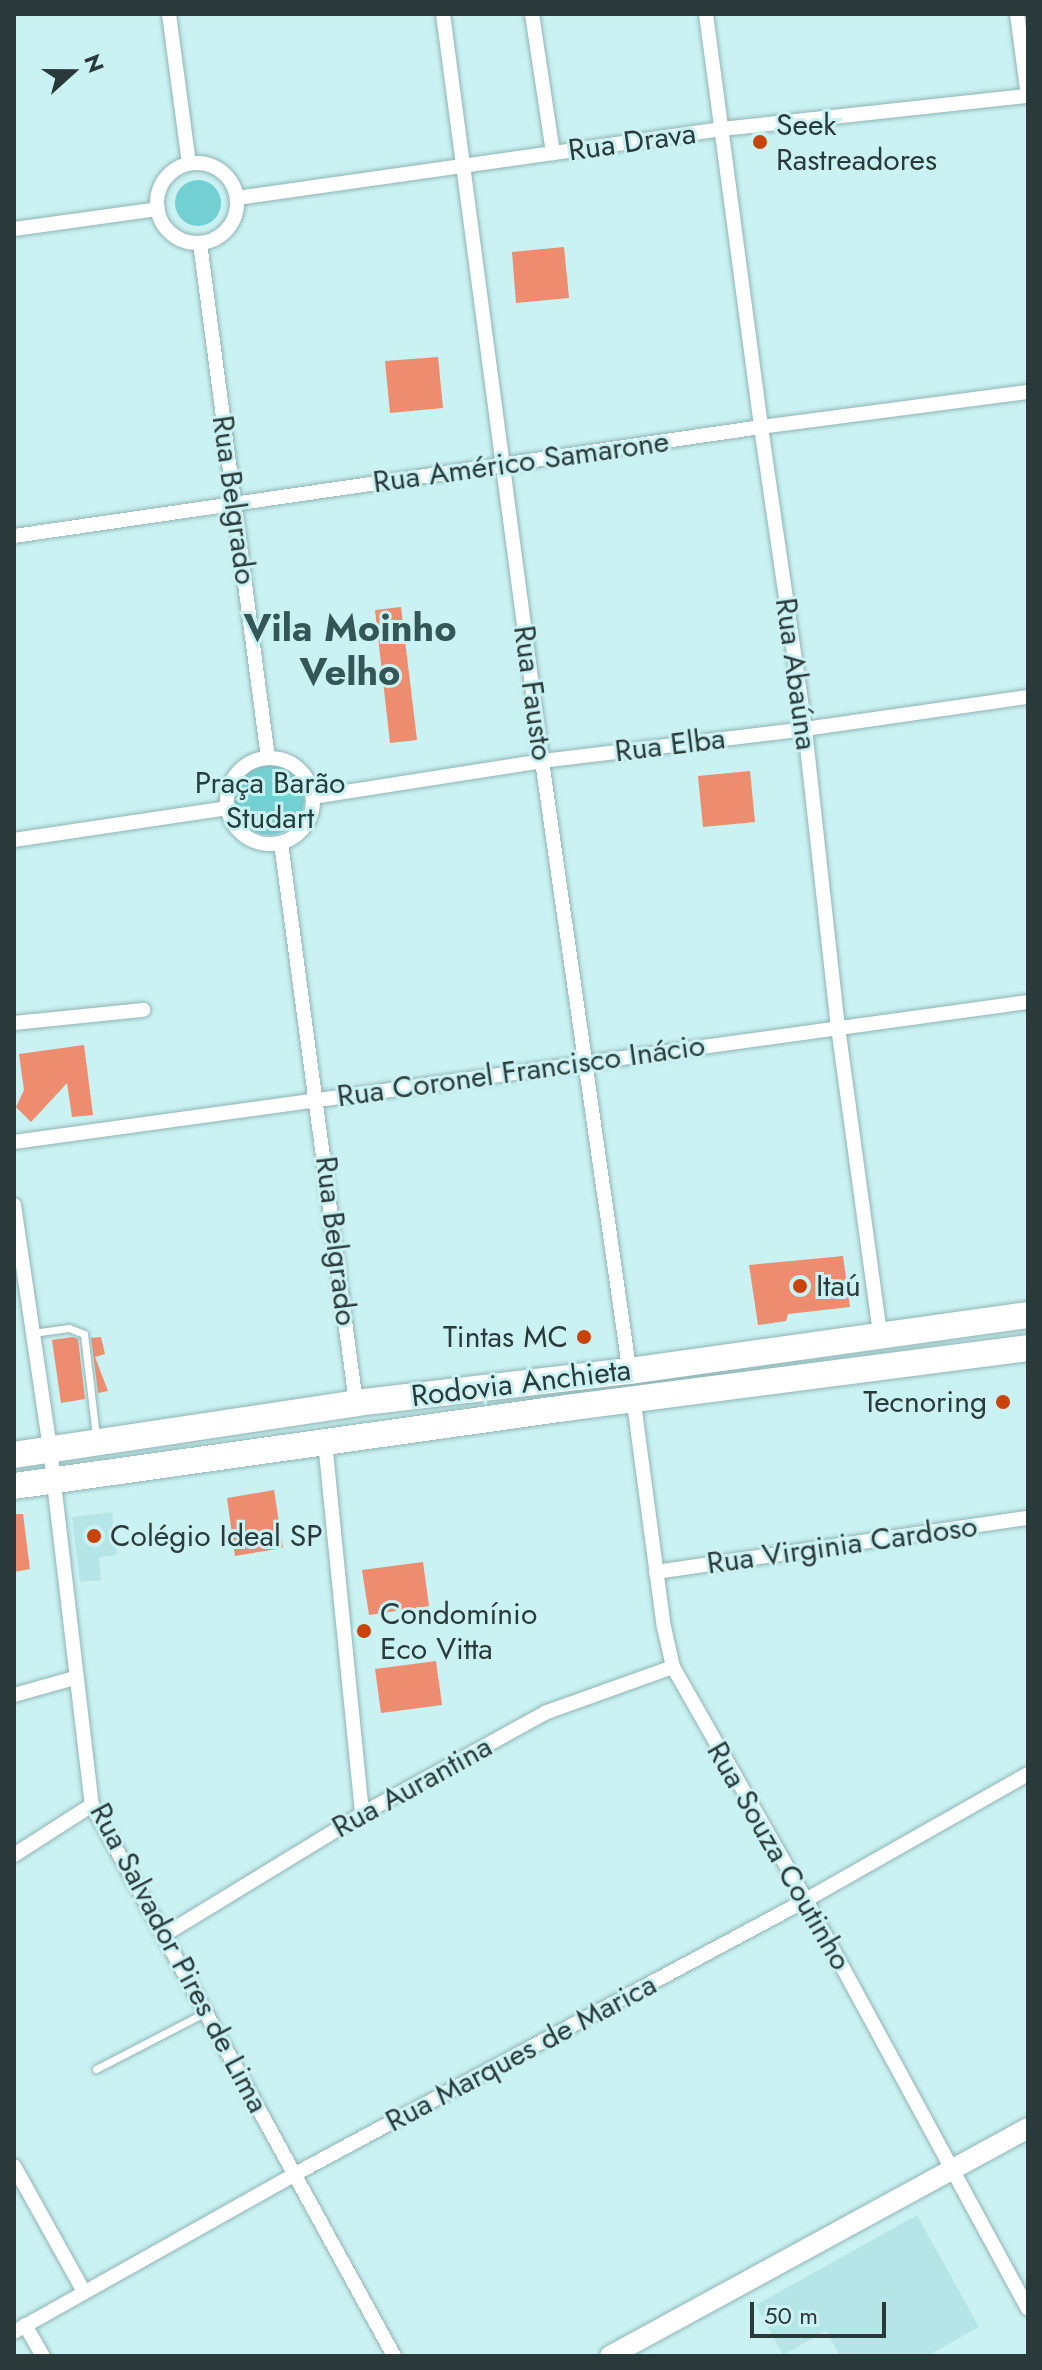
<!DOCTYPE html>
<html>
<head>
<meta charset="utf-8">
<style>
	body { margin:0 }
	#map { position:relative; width:1042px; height:2370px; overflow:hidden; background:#cbf2f3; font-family:Jost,sans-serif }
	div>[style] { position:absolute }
	.built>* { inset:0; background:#b5e5e6 }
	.green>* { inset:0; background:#72d0d3 }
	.round { border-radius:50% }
	.building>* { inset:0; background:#ed8c6e }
	.roads { filter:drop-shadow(0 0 2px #8fb4b5) drop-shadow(0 0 2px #8fb4b5) }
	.lane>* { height:7px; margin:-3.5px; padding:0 3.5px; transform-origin:3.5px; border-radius:3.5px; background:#fff }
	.street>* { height:14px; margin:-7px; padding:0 7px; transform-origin:7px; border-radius:7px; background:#fff }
	.street>.ring { margin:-7px; padding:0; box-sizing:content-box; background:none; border:14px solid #fff; border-radius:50% }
	.secondary>* { height:20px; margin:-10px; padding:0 10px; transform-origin:10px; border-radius:10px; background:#fff }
	.highway>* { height:26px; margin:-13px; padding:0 13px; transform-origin:13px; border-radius:13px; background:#fff }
	.dots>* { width:22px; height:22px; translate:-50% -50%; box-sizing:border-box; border:4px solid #cbf2f3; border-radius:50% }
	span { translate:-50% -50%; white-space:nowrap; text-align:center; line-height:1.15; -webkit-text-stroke:6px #cbf2f3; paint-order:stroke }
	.poi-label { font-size:30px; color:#2a393a }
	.left { translate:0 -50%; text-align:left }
	.right { translate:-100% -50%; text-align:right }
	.street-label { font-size:30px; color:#2a393a }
	.park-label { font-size:30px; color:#243e3e }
	.district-label { font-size:38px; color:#335657; font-weight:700 }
	.frame { position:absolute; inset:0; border:16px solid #2a393a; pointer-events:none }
	.north { position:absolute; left:32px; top:32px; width:80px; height:80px; -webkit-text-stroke:6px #cbf2f3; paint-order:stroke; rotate:69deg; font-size:22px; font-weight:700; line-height:32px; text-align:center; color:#2a393a }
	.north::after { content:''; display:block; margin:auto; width:28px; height:36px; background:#2a393a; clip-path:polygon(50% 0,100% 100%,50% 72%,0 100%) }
	.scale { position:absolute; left:750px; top:2302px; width:136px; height:36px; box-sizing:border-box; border:4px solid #2a393a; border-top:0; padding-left:10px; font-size:24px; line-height:28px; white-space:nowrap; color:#2a393a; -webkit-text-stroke:6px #cbf2f3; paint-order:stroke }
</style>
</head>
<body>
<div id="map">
	<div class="built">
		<i style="clip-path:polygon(112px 1512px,117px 1555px,99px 1557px,101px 1580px,80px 1582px,72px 1517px)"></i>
		<i style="clip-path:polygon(917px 2215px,979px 2327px,927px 2356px,840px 2356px,826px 2331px,783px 2355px,756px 2305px)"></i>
	</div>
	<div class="green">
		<i class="round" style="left:175px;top:180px;width:46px;height:46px"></i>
		<i class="round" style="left:234px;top:765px;width:70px;height:70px"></i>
	</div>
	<div class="building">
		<i style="clip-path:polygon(564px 247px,569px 298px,516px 303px,512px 252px)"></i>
		<i style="clip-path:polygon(438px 357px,443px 408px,390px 413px,385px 361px)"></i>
		<i style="clip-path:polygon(401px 607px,417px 740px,390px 743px,375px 610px)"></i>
		<i style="clip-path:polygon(750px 771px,755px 822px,703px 827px,698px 776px)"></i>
		<i style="clip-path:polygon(84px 1045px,93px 1115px,72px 1117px,67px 1083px,31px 1122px,16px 1107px,24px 1090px,19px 1054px)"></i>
		<i style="clip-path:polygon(843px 1256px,850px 1307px,788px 1314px,786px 1321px,758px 1325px,749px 1265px)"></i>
		<i style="clip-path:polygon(73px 1337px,78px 1339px,85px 1399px,61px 1403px,52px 1340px)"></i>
		<i style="clip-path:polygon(101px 1337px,105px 1354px,95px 1357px,108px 1391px,98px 1393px,91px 1338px)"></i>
		<i style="clip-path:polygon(274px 1490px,283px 1548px,235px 1556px,227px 1498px)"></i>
		<i style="clip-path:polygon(14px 1514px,23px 1514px,30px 1569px,14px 1572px)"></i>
		<i style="clip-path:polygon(423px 1562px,429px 1606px,369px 1615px,362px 1570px)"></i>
		<i style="clip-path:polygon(436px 1661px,442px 1705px,381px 1713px,375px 1669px)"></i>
	</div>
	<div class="roads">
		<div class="lane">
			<i style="left:33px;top:1333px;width:36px;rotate:-8deg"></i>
			<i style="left:69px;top:1328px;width:16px;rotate:22deg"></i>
			<i style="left:84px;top:1334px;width:103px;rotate:83.3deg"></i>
			<i style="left:96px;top:2069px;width:124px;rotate:-27.4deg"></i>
		</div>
		<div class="street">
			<i style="left:169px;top:14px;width:151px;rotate:82.4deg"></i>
			<i style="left:443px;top:14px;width:754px;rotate:82.45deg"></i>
			<i style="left:542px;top:761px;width:620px;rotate:81.84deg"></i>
			<i style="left:532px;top:14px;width:141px;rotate:81.4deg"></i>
			<i style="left:706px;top:14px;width:417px;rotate:82.4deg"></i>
			<i style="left:761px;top:427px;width:305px;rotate:81.7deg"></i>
			<i style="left:805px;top:729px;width:300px;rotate:83.7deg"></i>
			<i style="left:838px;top:1027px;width:310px;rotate:82.2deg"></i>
			<i style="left:1017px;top:14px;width:83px;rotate:82.4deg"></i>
			<i class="ring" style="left:157px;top:163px;width:66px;height:66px"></i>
			<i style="left:237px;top:198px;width:490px;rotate:-8.1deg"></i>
			<i style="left:722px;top:129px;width:308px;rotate:-6.2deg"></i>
			<i style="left:14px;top:229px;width:145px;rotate:-7.9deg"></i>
			<i style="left:200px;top:243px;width:519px;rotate:82.48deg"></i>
			<i style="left:14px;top:536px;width:755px;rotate:-8.3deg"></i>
			<i style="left:761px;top:427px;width:269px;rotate:-7.5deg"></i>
			<i class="ring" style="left:227px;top:758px;width:72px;height:72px"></i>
			<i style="left:313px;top:797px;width:232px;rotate:-8.9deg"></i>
			<i style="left:542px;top:761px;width:265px;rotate:-6.9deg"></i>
			<i style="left:805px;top:729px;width:225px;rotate:-8.2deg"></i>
			<i style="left:14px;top:840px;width:216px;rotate:-8.5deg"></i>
			<i style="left:281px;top:843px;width:565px;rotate:82.37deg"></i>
			<i style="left:14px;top:1023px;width:130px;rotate:-5.8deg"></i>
			<i style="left:14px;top:1142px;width:1024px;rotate:-7.86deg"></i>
			<i style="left:14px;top:1205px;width:247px;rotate:81.6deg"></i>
			<i style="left:50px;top:1449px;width:358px;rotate:83.3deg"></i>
			<i style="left:92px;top:1805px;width:628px;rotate:61.27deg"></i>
			<i style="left:633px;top:1396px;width:233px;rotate:82.4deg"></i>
			<i style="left:664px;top:1627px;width:41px;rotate:77.3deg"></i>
			<i style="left:673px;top:1667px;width:268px;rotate:60.3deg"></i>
			<i style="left:806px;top:1900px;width:465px;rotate:61.5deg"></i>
			<i style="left:325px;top:1442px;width:374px;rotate:84.3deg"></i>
			<i style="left:656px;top:1572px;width:376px;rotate:-8.3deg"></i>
			<i style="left:14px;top:1695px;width:63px;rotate:-15.6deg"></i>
			<i style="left:14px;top:1855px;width:93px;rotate:-32.7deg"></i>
			<i style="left:164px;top:1935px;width:232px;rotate:-31.4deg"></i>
			<i style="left:362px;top:1814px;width:211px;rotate:-28.9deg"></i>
			<i style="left:547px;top:1712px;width:134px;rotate:-19.7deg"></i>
			<i style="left:14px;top:2166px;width:144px;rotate:60.9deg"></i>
			<i style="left:25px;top:2325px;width:36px;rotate:60deg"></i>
			<i style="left:14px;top:2332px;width:322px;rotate:-29.3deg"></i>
			<i style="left:295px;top:2174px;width:580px;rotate:-28.2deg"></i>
			<i style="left:806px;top:1900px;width:255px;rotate:-29.6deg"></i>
		</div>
		<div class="secondary">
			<i style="left:610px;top:2356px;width:476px;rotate:-28.6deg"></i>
		</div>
		<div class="highway">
			<i style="left:14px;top:1455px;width:346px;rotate:-8.6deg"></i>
			<i style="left:356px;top:1403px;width:275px;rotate:-6.7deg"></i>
			<i style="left:629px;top:1371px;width:403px;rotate:-8deg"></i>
			<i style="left:14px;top:1486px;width:557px;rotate:-8.04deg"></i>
			<i style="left:566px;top:1408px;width:466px;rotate:-7.4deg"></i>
		</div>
	</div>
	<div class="dots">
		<i style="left:760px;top:142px;background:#ca430a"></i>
		<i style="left:800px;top:1286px;background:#ca430a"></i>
		<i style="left:584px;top:1337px;background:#ca430a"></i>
		<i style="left:1003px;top:1402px;background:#ca430a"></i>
		<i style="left:94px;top:1536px;background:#ca430a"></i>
		<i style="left:364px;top:1631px;background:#ca430a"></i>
	</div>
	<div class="poi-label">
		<span class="left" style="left:776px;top:142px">Seek<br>Rastreadores</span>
		<span class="left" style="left:816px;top:1286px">Itaú</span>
		<span class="right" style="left:568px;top:1337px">Tintas MC</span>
		<span class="right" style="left:987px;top:1402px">Tecnoring</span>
		<span class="left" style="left:110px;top:1536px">Colégio Ideal SP</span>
		<span class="left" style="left:380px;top:1631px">Condomínio<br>Eco Vitta</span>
	</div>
	<div class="street-label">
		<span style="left:632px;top:142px;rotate:-8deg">Rua Drava</span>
		<span style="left:521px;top:462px;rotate:-8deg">Rua Américo Samarone</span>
		<span style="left:234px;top:500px;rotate:82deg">Rua Belgrado</span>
		<span style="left:796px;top:674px;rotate:82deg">Rua Abaúna</span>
		<span style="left:533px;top:693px;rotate:82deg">Rua Fausto</span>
		<span style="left:670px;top:745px;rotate:-7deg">Rua Elba</span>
		<span style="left:521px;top:1071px;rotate:-8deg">Rua Coronel Francisco Inácio</span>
		<span style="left:336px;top:1241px;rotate:83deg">Rua Belgrado</span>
		<span style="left:521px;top:1383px;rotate:-7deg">Rodovia Anchieta</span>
		<span style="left:842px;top:1545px;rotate:-8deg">Rua Virginia Cardoso</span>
		<span style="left:412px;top:1787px;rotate:-29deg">Rua Aurantina</span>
		<span style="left:779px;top:1856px;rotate:60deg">Rua Souza Coutinho</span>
		<span style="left:179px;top:1958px;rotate:62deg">Rua Salvador Pires de Lima</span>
		<span style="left:521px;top:2053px;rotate:-28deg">Rua Marques de Marica</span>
	</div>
	<div class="park-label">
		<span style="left:270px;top:800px">Praça Barão<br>Studart</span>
	</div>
	<div class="district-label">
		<span style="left:350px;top:650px">Vila Moinho<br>Velho</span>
	</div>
	<div class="frame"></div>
	<div class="north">N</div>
	<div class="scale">50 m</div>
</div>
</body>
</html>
